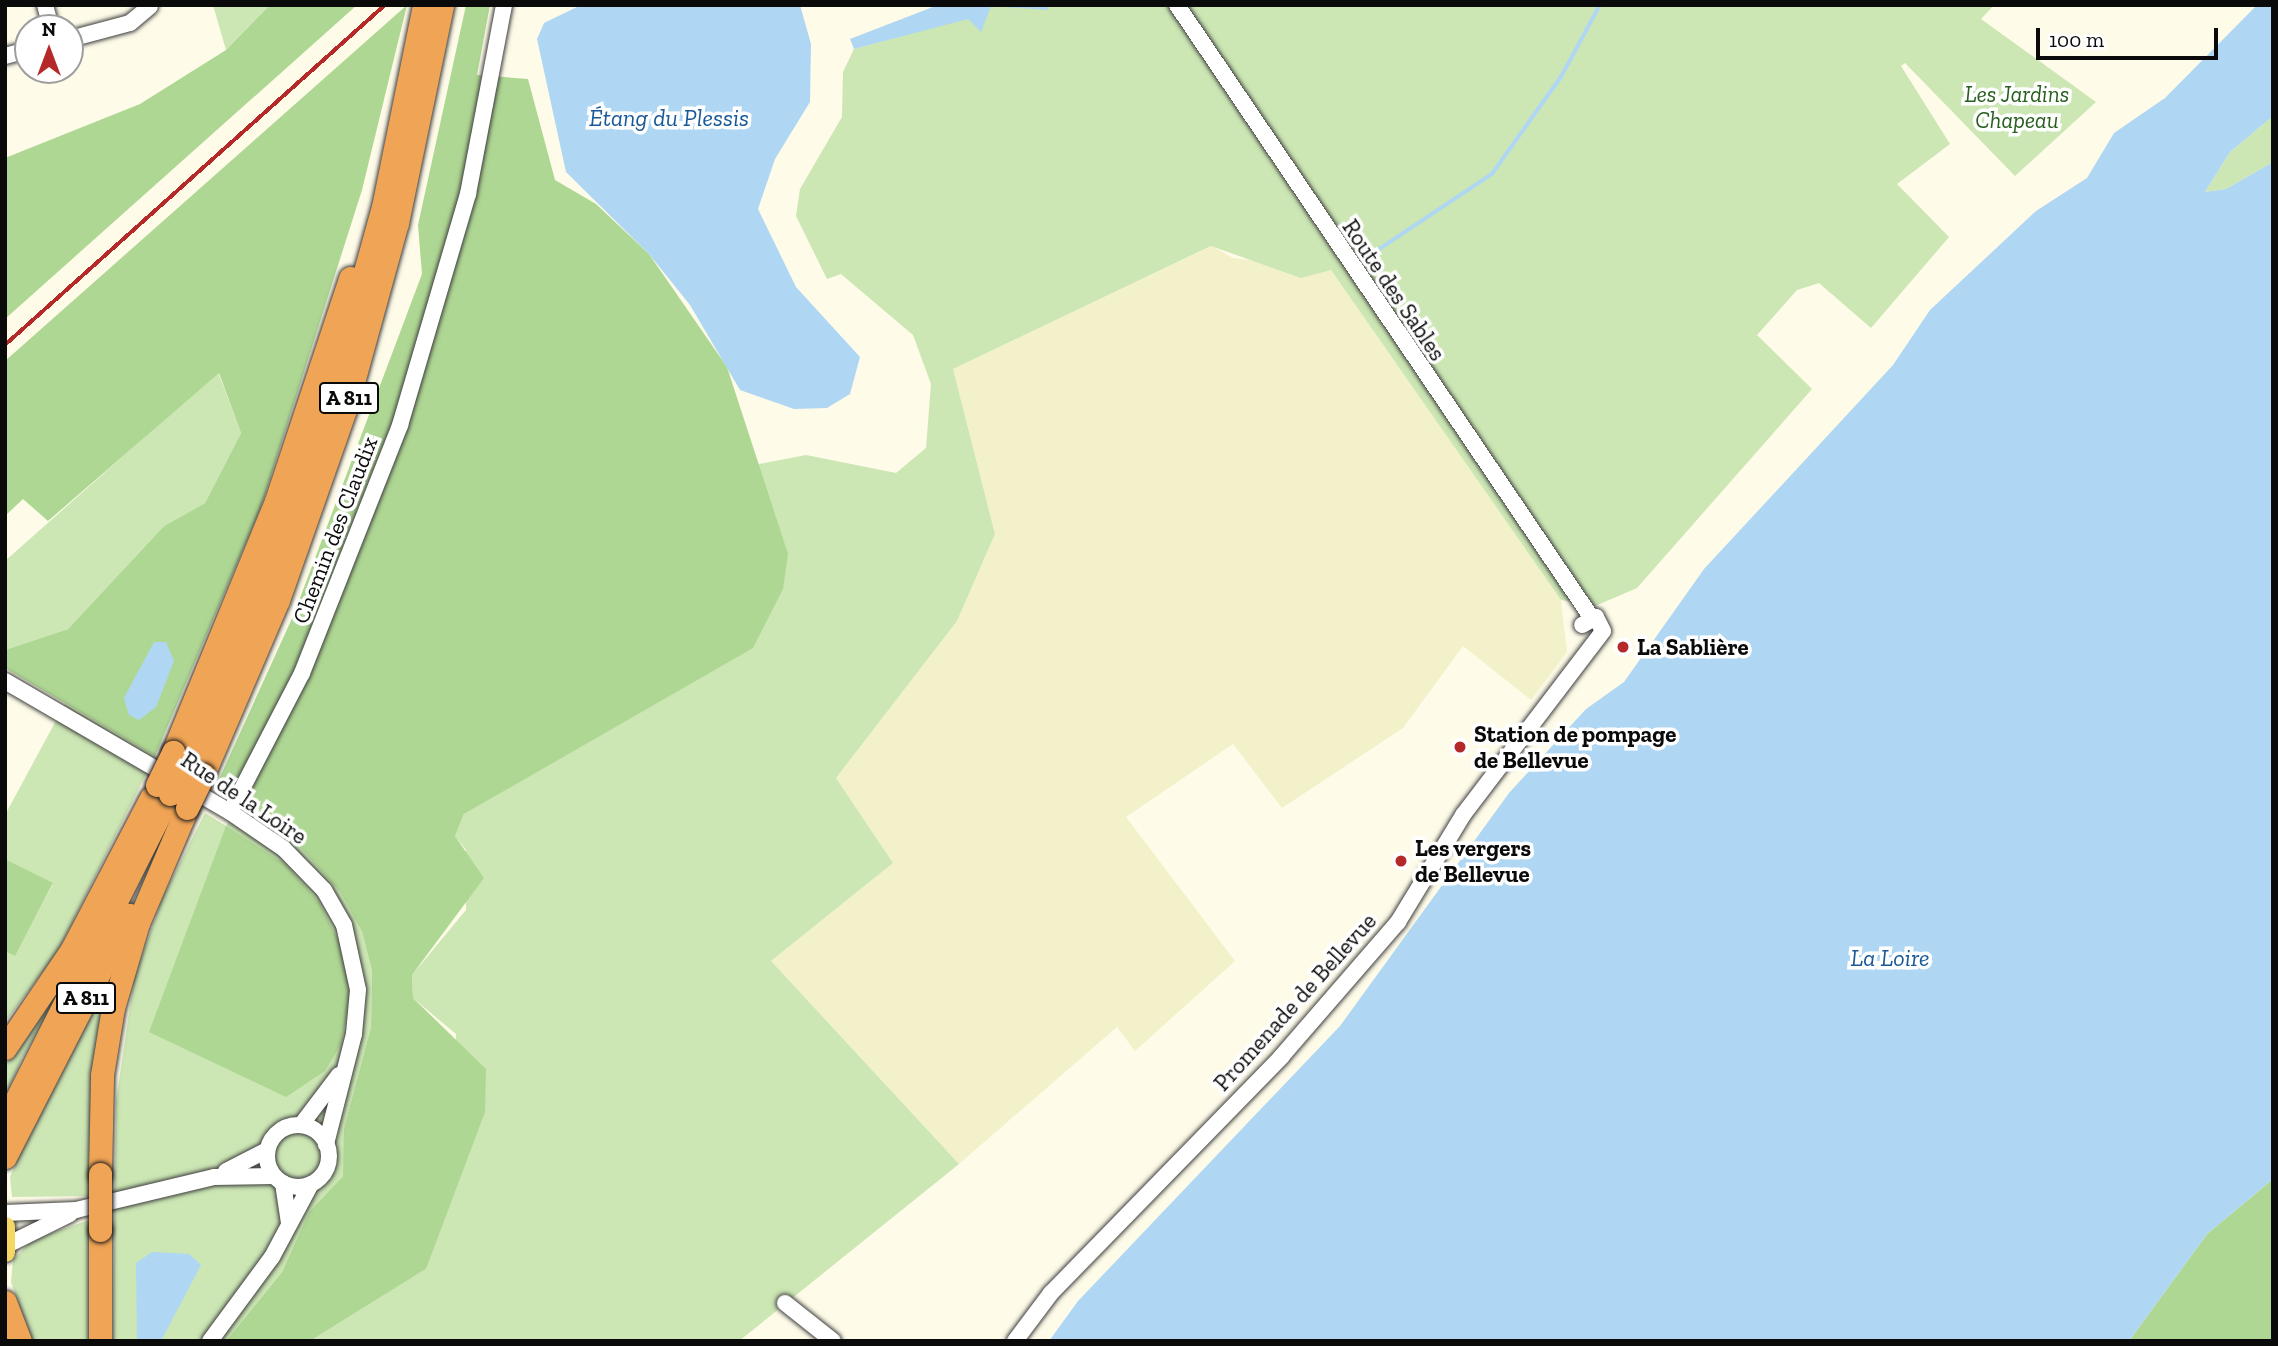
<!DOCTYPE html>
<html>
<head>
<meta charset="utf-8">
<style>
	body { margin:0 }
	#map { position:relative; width:2278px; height:1346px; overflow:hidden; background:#fefbe9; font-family:"Zilla Slab",serif }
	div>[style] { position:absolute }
	.farmland>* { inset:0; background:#f3f1ca }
	.green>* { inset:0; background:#cce6b4 }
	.forest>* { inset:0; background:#afd794 }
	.water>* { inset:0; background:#afd7f4 }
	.stream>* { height:3.5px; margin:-1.75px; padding:0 1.75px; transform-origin:1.75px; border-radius:1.75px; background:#afd7f4 }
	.roads { filter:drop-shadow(0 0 2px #3d3d3d) drop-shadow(0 0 2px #3d3d3d) }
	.minor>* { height:16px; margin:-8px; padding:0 8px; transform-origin:8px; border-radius:8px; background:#fff }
	.minor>.ring { margin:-8px; padding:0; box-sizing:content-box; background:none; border:16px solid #fff; border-radius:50% }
	.major>* { height:19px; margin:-9.5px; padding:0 9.5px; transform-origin:9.5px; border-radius:9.5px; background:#f4d863 }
	.highway>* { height:23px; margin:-11.5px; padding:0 11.5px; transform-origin:11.5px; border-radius:11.5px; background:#f0a455 }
	.rail>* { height:3.5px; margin:-1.75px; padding:0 1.75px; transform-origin:1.75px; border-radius:1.75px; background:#b52928 }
	.bridges { filter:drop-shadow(0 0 2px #1b1b1b) drop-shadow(0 0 2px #1b1b1b) }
	.highway-bridge>* { height:23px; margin:-11.5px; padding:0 11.5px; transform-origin:11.5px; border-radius:11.5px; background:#f0a455 }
	.dots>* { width:19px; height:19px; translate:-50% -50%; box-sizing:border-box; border:4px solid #fff; border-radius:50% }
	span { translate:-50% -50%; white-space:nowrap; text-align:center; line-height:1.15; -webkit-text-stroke:7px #fff; paint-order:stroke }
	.shield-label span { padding:2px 5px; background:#fff; border:2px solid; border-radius:5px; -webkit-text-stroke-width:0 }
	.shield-label { font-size:21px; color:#0a0a0a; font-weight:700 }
	.park-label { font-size:23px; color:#285f1e; font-style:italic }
	.street-label { font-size:23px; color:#0a0a0a }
	.poi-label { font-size:23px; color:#0a0a0a; font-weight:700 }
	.left { translate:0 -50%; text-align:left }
	.water-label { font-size:24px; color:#195997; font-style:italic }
	.frame { position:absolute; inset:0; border:7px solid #0a0a0a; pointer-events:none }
	.north { position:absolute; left:14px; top:14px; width:70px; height:70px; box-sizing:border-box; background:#fff; border:2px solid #9d9d9d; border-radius:50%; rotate:0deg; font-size:19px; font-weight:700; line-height:28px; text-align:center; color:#0a0a0a }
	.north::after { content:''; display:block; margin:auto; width:24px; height:32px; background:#b52928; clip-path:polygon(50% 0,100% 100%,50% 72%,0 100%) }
	.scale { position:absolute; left:2036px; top:28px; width:182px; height:32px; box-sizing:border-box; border:4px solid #0a0a0a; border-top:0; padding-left:9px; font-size:21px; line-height:24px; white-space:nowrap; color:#0a0a0a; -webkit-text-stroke:5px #fff; paint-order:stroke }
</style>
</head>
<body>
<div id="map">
	<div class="farmland">
		<i style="clip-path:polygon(1212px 246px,1233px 258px,1331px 270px,1561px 600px,1567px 652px,1531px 700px,1463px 646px,1403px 728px,1282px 808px,1233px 744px,1126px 817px,1235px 961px,1135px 1051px,1117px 1027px,959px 1164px,771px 961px,893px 863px,836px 778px,957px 621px,995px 534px,953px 369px)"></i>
	</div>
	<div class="green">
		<i style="clip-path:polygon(213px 5px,270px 5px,226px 50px)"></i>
		<i style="clip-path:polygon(1047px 5px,1994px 5px,1981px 19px,2096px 102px,2015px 176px,1905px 63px,1901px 66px,1950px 144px,1897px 184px,1949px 237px,1871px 328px,1819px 283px,1797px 290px,1757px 335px,1812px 389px,1637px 588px,1595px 606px,1561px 600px,1331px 270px,1301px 278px,1211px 246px,953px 369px,995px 534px,957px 621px,836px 778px,893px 863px,771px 961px,959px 1164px,739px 1341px,310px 1341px,426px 1269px,451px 1189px,456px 1034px,413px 998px,412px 975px,466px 910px,466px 850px,455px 836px,464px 814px,569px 751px,776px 517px,754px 465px,806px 455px,896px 473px,926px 448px,931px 384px,913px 335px,841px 274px,827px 279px,796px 216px,800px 189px,842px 117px,843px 72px,854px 49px,968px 18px,991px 6px)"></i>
		<i style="clip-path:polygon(2273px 116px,2273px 162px,2226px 189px,2205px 192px,2230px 152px)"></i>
		<i style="clip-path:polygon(218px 372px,241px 433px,205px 503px,164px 526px,68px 629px,5px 650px,5px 561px)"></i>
		<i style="clip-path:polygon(65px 704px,155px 756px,57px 953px,5px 1022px,5px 951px,15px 955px,53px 884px,5px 859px,5px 815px)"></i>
		<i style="clip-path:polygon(241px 804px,294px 841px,340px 892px,362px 932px,372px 971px,371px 1027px,344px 1128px,348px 1160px,343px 1176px,309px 1212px,282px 1272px,226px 1341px,113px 1341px,116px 1101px,134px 979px,162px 899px,205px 813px,226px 826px)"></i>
		<i style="clip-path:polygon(60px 992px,22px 1058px,5px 1097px,5px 1066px)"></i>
		<i style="clip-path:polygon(100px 994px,106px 994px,92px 1196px,12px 1197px,10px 1177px,31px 1127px)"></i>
		<i style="clip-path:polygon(89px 1220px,91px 1341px,32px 1341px,11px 1282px,13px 1260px,32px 1240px)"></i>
	</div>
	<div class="forest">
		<i style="clip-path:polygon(270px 5px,357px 5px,5px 319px,5px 158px,140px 104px,226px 50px)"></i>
		<i style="clip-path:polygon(407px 5px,362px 190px,261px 507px,155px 756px,5px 668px,5px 650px,68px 629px,164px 526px,205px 503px,241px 433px,219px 373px,48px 521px,23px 499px,5px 516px,5px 361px)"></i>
		<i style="clip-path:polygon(466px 5px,490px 5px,477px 75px,528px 79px,555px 180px,596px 204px,649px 254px,727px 367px,788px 554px,783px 589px,753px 648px,464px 814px,455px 836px,484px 878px,412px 975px,413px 998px,486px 1069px,485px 1112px,426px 1269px,310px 1341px,226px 1341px,282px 1272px,309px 1212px,343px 1176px,344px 1128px,371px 1027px,372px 971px,362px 932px,340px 892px,294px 841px,215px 788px,294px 614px,422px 274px,418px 225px)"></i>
		<i style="clip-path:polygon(226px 826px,285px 864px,319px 902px,346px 956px,350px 996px,341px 1044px,325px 1071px,286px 1097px,149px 1032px)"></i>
		<i style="clip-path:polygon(5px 859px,53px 883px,15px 956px,5px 951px)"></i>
		<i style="clip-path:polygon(2273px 1179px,2273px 1341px,2129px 1341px,2207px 1234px)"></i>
	</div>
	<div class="water">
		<i style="clip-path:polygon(581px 5px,800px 5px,811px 44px,810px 102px,775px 159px,758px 209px,796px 287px,860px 357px,850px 394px,827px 408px,794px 409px,740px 390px,690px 305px,649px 254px,566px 172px,537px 39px,544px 23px)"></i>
		<i style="clip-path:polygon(938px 5px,1047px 5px,1048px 10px,991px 6px,981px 32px,968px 19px,854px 49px,850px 39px)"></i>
		<i style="clip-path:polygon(2257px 5px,2273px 5px,2273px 116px,2230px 152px,2205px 192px,2226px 189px,2273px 162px,2273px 1179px,2207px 1234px,2129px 1341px,1049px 1341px,1078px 1301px,1340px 1026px,1509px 793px,1586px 709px,1624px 682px,1704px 569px,1893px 365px,1930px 310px,2036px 211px,2087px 178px,2114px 133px,2165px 98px)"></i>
		<i style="clip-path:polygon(154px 642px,166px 642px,174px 661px,156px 707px,139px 720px,129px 715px,124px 698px)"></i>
		<i style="clip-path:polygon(152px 1252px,189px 1254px,201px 1265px,161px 1341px,137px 1341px,136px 1263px)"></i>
	</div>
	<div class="stream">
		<i style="left:1356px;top:257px;width:23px;rotate:-18deg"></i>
		<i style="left:1378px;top:250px;width:137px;rotate:-33.7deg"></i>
		<i style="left:1492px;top:174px;width:119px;rotate:-54.6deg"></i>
		<i style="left:1561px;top:77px;width:82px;rotate:-61.6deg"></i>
	</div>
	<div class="roads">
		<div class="minor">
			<i style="left:45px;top:5px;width:24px;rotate:75deg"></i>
			<i style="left:1177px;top:5px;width:739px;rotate:55.92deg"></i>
			<i style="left:70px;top:39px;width:62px;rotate:-14.9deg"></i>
			<i style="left:130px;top:23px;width:26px;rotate:-40deg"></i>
			<i style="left:5px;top:56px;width:24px;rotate:-15deg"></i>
			<i style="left:5px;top:681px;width:260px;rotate:30.2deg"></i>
			<i style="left:230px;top:812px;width:65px;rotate:34.4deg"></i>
			<i style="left:284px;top:849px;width:57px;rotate:45.7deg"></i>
			<i style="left:324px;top:890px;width:40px;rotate:60.3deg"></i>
			<i style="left:344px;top:925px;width:66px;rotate:77.8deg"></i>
			<i style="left:358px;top:990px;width:44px;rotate:95.2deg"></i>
			<i style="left:354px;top:1034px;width:114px;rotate:104.3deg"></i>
			<i style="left:230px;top:812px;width:157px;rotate:-62.6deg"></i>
			<i style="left:302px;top:673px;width:267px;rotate:-68.4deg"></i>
			<i style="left:400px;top:425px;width:241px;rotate:-73.6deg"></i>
			<i style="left:468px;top:194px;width:192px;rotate:-79.2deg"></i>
			<i style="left:301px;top:1125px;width:63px;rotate:-52.8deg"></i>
			<i class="ring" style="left:267px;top:1125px;width:46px;height:46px"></i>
			<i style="left:226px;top:1171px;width:46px;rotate:-27.1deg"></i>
			<i style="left:283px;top:1183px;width:40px;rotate:81.5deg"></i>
			<i style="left:5px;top:1213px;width:71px;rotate:-2.4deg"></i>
			<i style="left:76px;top:1210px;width:142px;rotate:-13.4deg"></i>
			<i style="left:214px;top:1177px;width:60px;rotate:-1deg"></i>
			<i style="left:7px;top:1245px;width:70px;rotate:-26.2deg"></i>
			<i style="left:785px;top:1303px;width:61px;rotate:38.4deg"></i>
			<i style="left:210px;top:1341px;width:104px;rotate:-53.6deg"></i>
			<i style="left:272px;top:1257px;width:83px;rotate:-61.9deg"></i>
			<i style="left:1015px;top:1341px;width:60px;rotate:-53.1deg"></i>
			<i style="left:1051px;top:1293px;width:330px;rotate:-45.7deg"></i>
			<i style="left:1281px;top:1057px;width:179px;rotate:-49.1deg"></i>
			<i style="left:1398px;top:922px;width:125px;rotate:-58.7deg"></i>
			<i style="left:1463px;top:815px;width:231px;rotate:-52.7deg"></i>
			<i style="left:1603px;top:631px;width:16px;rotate:-117deg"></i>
			<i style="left:1596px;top:617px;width:16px;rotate:150deg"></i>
		</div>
		<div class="major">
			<i style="left:5px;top:1226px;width:26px;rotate:90deg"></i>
		</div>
		<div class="highway">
			<i style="left:173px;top:752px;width:271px;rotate:-67.7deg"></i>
			<i style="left:276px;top:501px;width:235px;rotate:-71.6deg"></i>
			<i style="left:185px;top:763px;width:148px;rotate:-65.2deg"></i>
			<i style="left:247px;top:629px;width:220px;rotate:-69.7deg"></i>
			<i style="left:323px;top:423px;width:224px;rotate:-74.5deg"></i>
			<i style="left:383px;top:207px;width:206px;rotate:-78.5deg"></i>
			<i style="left:203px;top:775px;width:190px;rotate:-66.8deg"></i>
			<i style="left:278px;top:600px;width:208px;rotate:-70.6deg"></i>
			<i style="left:347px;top:404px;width:188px;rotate:-74.6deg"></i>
			<i style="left:397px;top:223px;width:223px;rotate:-78.3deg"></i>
			<i style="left:5px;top:1048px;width:120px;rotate:-55.9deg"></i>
			<i style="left:72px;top:949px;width:170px;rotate:-62.4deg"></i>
			<i style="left:5px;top:1122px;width:367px;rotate:-63.3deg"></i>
			<i style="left:5px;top:1157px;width:272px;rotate:-62.9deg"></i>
			<i style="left:100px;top:1174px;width:99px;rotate:-88.8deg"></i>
			<i style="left:102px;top:1075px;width:68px;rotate:-80.7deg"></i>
			<i style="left:113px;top:1008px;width:89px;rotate:-73.6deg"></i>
			<i style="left:138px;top:923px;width:125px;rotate:-66.9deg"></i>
			<i style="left:5px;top:1302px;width:42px;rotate:69deg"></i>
			<i style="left:100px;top:1341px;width:111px;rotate:-90deg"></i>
		</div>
	</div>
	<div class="rail">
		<i style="left:5px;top:345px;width:510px;rotate:-41.82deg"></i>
	</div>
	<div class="bridges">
		<div class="highway-bridge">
			<i style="left:157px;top:785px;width:37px;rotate:-64deg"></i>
			<i style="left:170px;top:794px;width:34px;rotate:-64deg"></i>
			<i style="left:187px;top:808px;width:37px;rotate:-64deg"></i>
			<i style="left:100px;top:1230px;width:56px;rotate:-90deg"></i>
		</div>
	</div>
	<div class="dots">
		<i style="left:1623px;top:647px;background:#b52928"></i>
		<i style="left:1460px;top:747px;background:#b52928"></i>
		<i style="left:1401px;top:861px;background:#b52928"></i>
	</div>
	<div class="shield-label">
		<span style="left:349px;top:398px">A 811</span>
		<span style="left:86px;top:998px">A 811</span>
	</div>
	<div class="park-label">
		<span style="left:2017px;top:107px">Les Jardins<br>Chapeau</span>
	</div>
	<div class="street-label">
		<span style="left:1394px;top:290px;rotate:56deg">Route des Sables</span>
		<span style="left:335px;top:530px;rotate:-69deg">Chemin des Claudix</span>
		<span style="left:244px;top:798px;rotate:34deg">Rue de la Loire</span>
		<span style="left:1295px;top:1002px;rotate:-48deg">Promenade de Bellevue</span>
	</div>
	<div class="poi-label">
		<span class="left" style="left:1637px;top:647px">La Sablière</span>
		<span class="left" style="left:1474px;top:747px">Station de pompage<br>de Bellevue</span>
		<span class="left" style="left:1415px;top:861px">Les vergers<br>de Bellevue</span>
	</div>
	<div class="water-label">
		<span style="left:669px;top:118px">Étang du Plessis</span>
		<span style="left:1890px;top:958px">La Loire</span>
	</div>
	<div class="frame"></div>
	<div class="north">N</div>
	<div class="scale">100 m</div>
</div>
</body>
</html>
